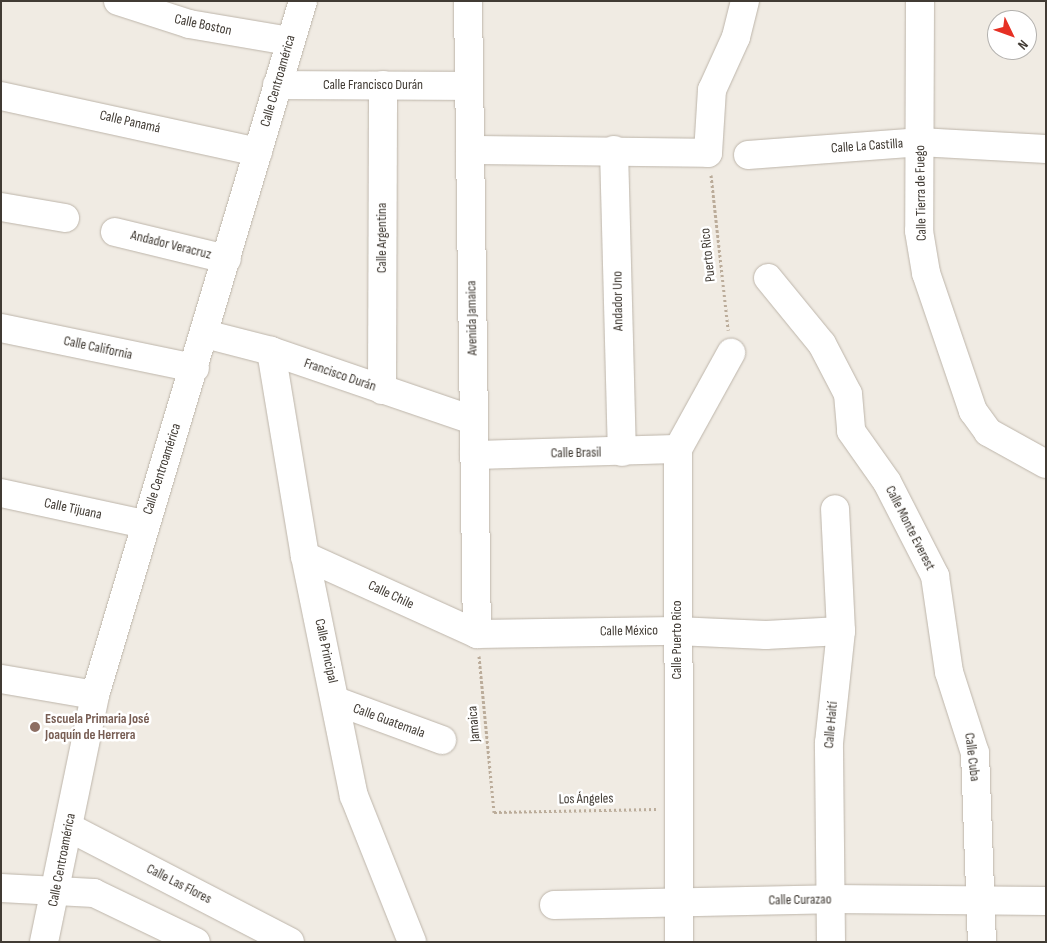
<!DOCTYPE html>
<html>
<head>
<meta charset="utf-8">
<style>
	body { margin:0 }
	#map { position:relative; width:1047px; height:943px; overflow:hidden; background:#f0ebe3; font-family:"Sofia Sans Condensed",sans-serif }
	div>[style] { position:absolute }
	.path>* { height:3px; margin-top:-1.5px; transform-origin:0; background:repeating-linear-gradient(90deg,#bbac9a 0 2.5px,transparent 0 5px) }
	.roads { filter:drop-shadow(0 0 1px #bdb5aa) drop-shadow(0 0 1px #bdb5aa) }
	.minor>* { height:28px; margin:-14px; padding:0 14px; transform-origin:14px; border-radius:14px; background:#fff }
	.dots>* { width:14px; height:14px; translate:-50% -50%; box-sizing:border-box; border:2px solid #fff; border-radius:50% }
	span { translate:-50% -50%; white-space:nowrap; text-align:center; line-height:1.15; -webkit-text-stroke:5px #fff; paint-order:stroke }
	.street-label { font-size:14px; color:#413b34 }
	.education-label { font-size:14px; color:#785e54; font-weight:700 }
	.left { translate:0 -50%; text-align:left }
	.frame { position:absolute; inset:0; border:2px solid #413b34; pointer-events:none }
	.north { position:absolute; left:987px; top:10px; width:50px; height:50px; box-sizing:border-box; background:#fff; border:1px solid #b3b1ae; border-radius:50%; rotate:132deg; font-size:14px; font-weight:700; line-height:20px; text-align:center; color:#413b34 }
	.north::after { content:''; display:block; margin:auto; width:18px; height:22px; background:#e63024; clip-path:polygon(50% 0,100% 100%,50% 72%,0 100%) }
</style>
</head>
<body>
<div id="map">
	<div class="path">
		<i style="left:711px;top:175px;width:156px;rotate:83.7deg"></i>
		<i style="left:479px;top:656px;width:157px;rotate:84.5deg"></i>
		<i style="left:494px;top:812px;width:162px;rotate:-1.1deg"></i>
	</div>
	<div class="roads">
		<div class="minor">
			<i style="left:118px;top:1px;width:75px;rotate:17.9deg"></i>
			<i style="left:189px;top:24px;width:101px;rotate:9.6deg"></i>
			<i style="left:468px;top:1px;width:633px;rotate:89.19deg"></i>
			<i style="left:920px;top:1px;width:230px;rotate:90.2deg"></i>
			<i style="left:919px;top:231px;width:43px;rotate:80.5deg"></i>
			<i style="left:926px;top:273px;width:146px;rotate:71.2deg"></i>
			<i style="left:973px;top:411px;width:26px;rotate:54deg"></i>
			<i style="left:988px;top:432px;width:66px;rotate:28.9deg"></i>
			<i style="left:277px;top:85px;width:192px;rotate:0.3deg"></i>
			<i style="left:1px;top:96px;width:263px;rotate:12.3deg"></i>
			<i style="left:470px;top:150px;width:238px;rotate:0.7deg"></i>
			<i style="left:708px;top:153px;width:63px;rotate:-86.4deg"></i>
			<i style="left:712px;top:90px;width:58px;rotate:-65.6deg"></i>
			<i style="left:736px;top:37px;width:37px;rotate:-76deg"></i>
			<i style="left:614px;top:150px;width:302px;rotate:88.5deg"></i>
			<i style="left:748px;top:155px;width:171px;rotate:-4.3deg"></i>
			<i style="left:919px;top:142px;width:127px;rotate:3.2deg"></i>
			<i style="left:1px;top:207px;width:65px;rotate:9.8deg"></i>
			<i style="left:115px;top:232px;width:115px;rotate:13.6deg"></i>
			<i style="left:768px;top:278px;width:85px;rotate:50.7deg"></i>
			<i style="left:822px;top:344px;width:56px;rotate:62.5deg"></i>
			<i style="left:848px;top:394px;width:37px;rotate:85deg"></i>
			<i style="left:851px;top:431px;width:62px;rotate:54.8deg"></i>
			<i style="left:887px;top:482px;width:106px;rotate:62.9deg"></i>
			<i style="left:935px;top:576px;width:97px;rotate:81.7deg"></i>
			<i style="left:949px;top:672px;width:85px;rotate:72.2deg"></i>
			<i style="left:975px;top:753px;width:189px;rotate:87.9deg"></i>
			<i style="left:1px;top:328px;width:198px;rotate:11.7deg"></i>
			<i style="left:205px;top:334px;width:68px;rotate:14.4deg"></i>
			<i style="left:271px;top:351px;width:213px;rotate:18.9deg"></i>
			<i style="left:271px;top:351px;width:208px;rotate:80.6deg"></i>
			<i style="left:305px;top:556px;width:245px;rotate:78.5deg"></i>
			<i style="left:354px;top:796px;width:157px;rotate:68.3deg"></i>
			<i style="left:382px;top:390px;width:305px;rotate:-89.8deg"></i>
			<i style="left:474px;top:455px;width:204px;rotate:-1.7deg"></i>
			<i style="left:1px;top:493px;width:146px;rotate:12.2deg"></i>
			<i style="left:305px;top:556px;width:189px;rotate:24.4deg"></i>
			<i style="left:477px;top:634px;width:199px;rotate:-0.9deg"></i>
			<i style="left:676px;top:631px;width:90px;rotate:2.5deg"></i>
			<i style="left:766px;top:635px;width:75px;rotate:-3.1deg"></i>
			<i style="left:1px;top:679px;width:95px;rotate:9.7deg"></i>
			<i style="left:336px;top:701px;width:113px;rotate:20.2deg"></i>
			<i style="left:68px;top:827px;width:250px;rotate:27.4deg"></i>
			<i style="left:1px;top:888px;width:93px;rotate:3.1deg"></i>
			<i style="left:94px;top:893px;width:113px;rotate:25.7deg"></i>
			<i style="left:554px;top:905px;width:277px;rotate:-1.2deg"></i>
			<i style="left:831px;top:899px;width:215px;rotate:0.5deg"></i>
			<i style="left:44px;top:942px;width:252px;rotate:-78.3deg"></i>
			<i style="left:95px;top:695px;width:724px;rotate:-73.32deg"></i>
			<i style="left:679px;top:942px;width:493px;rotate:-90.1deg"></i>
			<i style="left:678px;top:449px;width:110px;rotate:-61.1deg"></i>
			<i style="left:831px;top:942px;width:199px;rotate:-90.6deg"></i>
			<i style="left:829px;top:743px;width:113px;rotate:-83.9deg"></i>
			<i style="left:841px;top:631px;width:122px;rotate:-92.8deg"></i>
		</div>
	</div>
	<div class="dots">
		<i style="left:35px;top:727px;background:#8d6e63"></i>
	</div>
	<div class="street-label">
		<span style="left:203px;top:25px;rotate:12deg">Calle Boston</span>
		<span style="left:278px;top:81px;rotate:-74deg">Calle Centroamérica</span>
		<span style="left:373px;top:85px">Calle Francisco Durán</span>
		<span style="left:130px;top:122px;rotate:13deg">Calle Panamá</span>
		<span style="left:867px;top:146px;rotate:-4deg">Calle La Castilla</span>
		<span style="left:921px;top:193px;rotate:-91deg">Calle Tierra de Fuego</span>
		<span style="left:382px;top:238px;rotate:-90deg">Calle Argentina</span>
		<span style="left:171px;top:245px;rotate:14deg">Andador Veracruz</span>
		<span style="left:708px;top:255px;rotate:-96deg">Puerto Rico</span>
		<span style="left:618px;top:301px;rotate:-91deg">Andador Uno</span>
		<span style="left:472px;top:318px;rotate:-91deg">Avenida Jamaica</span>
		<span style="left:98px;top:348px;rotate:12deg">Calle California</span>
		<span style="left:340px;top:375px;rotate:19deg">Francisco Durán</span>
		<span style="left:576px;top:453px;rotate:-1deg">Calle Brasil</span>
		<span style="left:162px;top:469px;rotate:-72deg">Calle Centroamérica</span>
		<span style="left:73px;top:509px;rotate:12deg">Calle Tijuana</span>
		<span style="left:910px;top:528px;rotate:63deg">Calle Monte Everest</span>
		<span style="left:391px;top:595px;rotate:25deg">Calle Chile</span>
		<span style="left:629px;top:631px;rotate:-1deg">Calle México</span>
		<span style="left:677px;top:640px;rotate:-90deg">Calle Puerto Rico</span>
		<span style="left:326px;top:651px;rotate:78deg">Calle Principal</span>
		<span style="left:389px;top:721px;rotate:20deg">Calle Guatemala</span>
		<span style="left:474px;top:724px;rotate:-95deg">Jamaica</span>
		<span style="left:831px;top:725px;rotate:-85deg">Calle Haití</span>
		<span style="left:972px;top:757px;rotate:83deg">Calle Cuba</span>
		<span style="left:586px;top:799px;rotate:-1deg">Los Ángeles</span>
		<span style="left:62px;top:860px;rotate:-79deg">Calle Centroamérica</span>
		<span style="left:179px;top:884px;rotate:27deg">Calle Las Flores</span>
		<span style="left:800px;top:900px;rotate:-1deg">Calle Curazao</span>
	</div>
	<div class="education-label">
		<span class="left" style="left:45px;top:727px">Escuela Primaria José<br>Joaquín de Herrera</span>
	</div>
	<div class="frame"></div>
	<div class="north">N</div>
</div>
</body>
</html>
